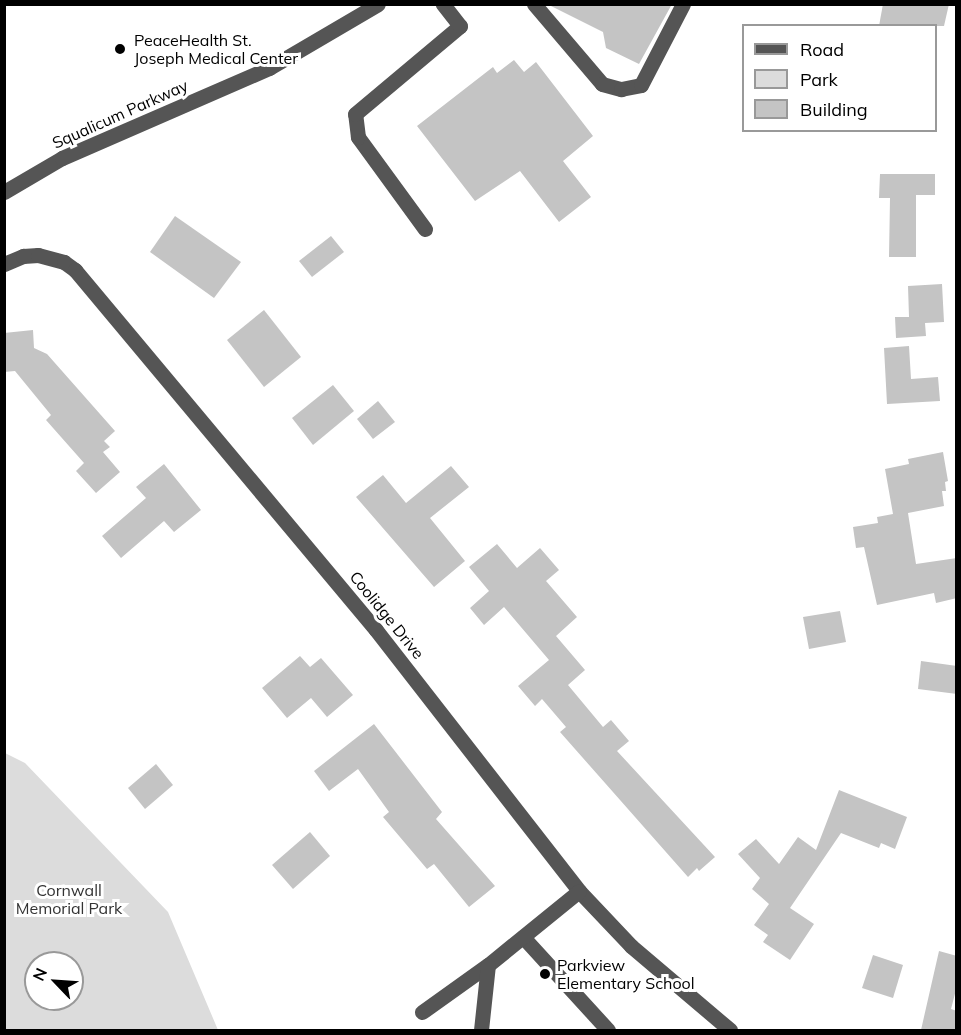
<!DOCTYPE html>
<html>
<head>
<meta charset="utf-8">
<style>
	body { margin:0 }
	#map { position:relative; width:961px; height:1035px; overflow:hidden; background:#fff; font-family:Mulish,sans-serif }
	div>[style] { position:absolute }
	.green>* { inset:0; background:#dcdcdc }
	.building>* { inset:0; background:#c4c4c4 }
	.minor>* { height:15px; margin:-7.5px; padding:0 7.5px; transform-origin:7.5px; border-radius:7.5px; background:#555 }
	.dots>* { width:16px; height:16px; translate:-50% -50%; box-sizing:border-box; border:3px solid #fff; border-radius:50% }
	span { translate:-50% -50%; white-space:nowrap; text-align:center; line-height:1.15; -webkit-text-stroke:6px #fff; paint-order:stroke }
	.poi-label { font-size:16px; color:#000 }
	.left { translate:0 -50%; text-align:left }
	.street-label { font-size:16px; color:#000 }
	.park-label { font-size:16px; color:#333 }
	.frame { position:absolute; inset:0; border:6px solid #000; pointer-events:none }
	.legend { position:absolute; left:742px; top:24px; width:195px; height:108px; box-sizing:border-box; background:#fff; border:2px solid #999; margin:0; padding:8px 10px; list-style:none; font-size:18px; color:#000 }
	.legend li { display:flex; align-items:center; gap:12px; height:30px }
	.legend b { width:30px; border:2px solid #999 }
	.north { position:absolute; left:24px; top:951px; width:60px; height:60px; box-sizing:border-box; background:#fff; border:2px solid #999; border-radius:50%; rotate:295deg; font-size:16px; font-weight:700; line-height:24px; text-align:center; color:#000 }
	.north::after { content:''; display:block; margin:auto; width:21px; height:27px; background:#000; clip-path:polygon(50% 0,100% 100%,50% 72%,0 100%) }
</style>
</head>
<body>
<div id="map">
	<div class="green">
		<i style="clip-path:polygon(evenodd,5px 753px,25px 763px,168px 912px,218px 1030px,5px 1030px,5px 753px,36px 963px,72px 963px,72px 999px,36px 999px,36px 963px)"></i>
	</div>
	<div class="building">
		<i style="clip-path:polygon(547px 4px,672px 4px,639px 64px,606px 48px,603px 32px)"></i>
		<i style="clip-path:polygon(883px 4px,949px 4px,944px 26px,879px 26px)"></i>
		<i style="clip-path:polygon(514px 60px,524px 72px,536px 62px,593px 136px,563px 161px,591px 197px,559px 222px,520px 171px,475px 201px,417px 126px,493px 67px,497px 73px)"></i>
		<i style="clip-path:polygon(880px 174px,935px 174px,935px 195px,916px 195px,916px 257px,889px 257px,890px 198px,879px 198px)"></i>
		<i style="clip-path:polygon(175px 216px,241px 262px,214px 298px,150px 252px)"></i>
		<i style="clip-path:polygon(331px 236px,344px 252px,312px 277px,299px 261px)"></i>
		<i style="clip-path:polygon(942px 284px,944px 322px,925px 323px,926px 336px,896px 338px,895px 317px,909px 317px,908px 286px)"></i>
		<i style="clip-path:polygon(264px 310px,301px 357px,264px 387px,227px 340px)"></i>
		<i style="clip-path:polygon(33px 330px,34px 348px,47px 354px,115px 431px,104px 441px,110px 447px,103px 452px,120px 472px,96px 493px,76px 471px,84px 463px,46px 420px,51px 415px,15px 371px,4px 372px,4px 333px)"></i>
		<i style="clip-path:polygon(909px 346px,911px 379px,938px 377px,940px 401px,887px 404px,884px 348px)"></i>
		<i style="clip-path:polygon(333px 385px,354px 411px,313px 445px,292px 418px)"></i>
		<i style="clip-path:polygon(378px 401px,395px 422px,373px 439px,357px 419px)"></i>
		<i style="clip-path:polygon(943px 452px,948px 481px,945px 482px,946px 491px,942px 491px,944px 506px,908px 513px,916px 564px,957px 558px,957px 598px,936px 603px,934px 593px,877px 605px,864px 547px,856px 548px,853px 527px,878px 523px,877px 517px,893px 514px,885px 469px,909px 464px,908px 459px)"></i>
		<i style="clip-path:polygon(164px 464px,201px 510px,174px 532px,164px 521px,121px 558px,102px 536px,146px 498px,136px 487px)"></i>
		<i style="clip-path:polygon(451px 466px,469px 487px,430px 518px,465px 561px,434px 587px,356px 497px,383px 475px,406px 503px)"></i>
		<i style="clip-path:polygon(497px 544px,517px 568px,540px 548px,559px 570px,546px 581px,577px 617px,556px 636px,585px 670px,568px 685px,603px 727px,611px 720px,629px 741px,617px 751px,715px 857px,699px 871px,697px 868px,688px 877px,560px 732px,566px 727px,542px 699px,535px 706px,518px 686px,549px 660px,504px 607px,484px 625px,470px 608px,489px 591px,469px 567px)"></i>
		<i style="clip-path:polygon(840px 611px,846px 642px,809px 649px,803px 617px)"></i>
		<i style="clip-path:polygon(300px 656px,310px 667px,321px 658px,353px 695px,327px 717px,311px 698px,287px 718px,262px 688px)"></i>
		<i style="clip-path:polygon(921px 661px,957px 666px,957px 694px,918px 689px)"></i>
		<i style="clip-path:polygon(374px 724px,442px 812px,436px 819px,495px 886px,469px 907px,434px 864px,427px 869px,383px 817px,389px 812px,358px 769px,329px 791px,314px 771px)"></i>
		<i style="clip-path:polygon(156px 764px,173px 785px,145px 809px,128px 788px)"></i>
		<i style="clip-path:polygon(839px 790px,907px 817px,895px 849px,881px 843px,879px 848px,841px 833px,790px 908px,814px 924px,790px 960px,763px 942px,768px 935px,754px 925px,769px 904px,752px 889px,760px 878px,738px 854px,756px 839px,779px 864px,798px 837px,816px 850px)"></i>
		<i style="clip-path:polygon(310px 832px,330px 856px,293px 889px,272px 865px)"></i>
		<i style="clip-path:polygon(939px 951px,957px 956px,957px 986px,951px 1009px,957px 1011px,957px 1030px,921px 1030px)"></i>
		<i style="clip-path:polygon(873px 955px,903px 965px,893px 998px,862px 988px)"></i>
	</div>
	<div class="minor">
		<i style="left:534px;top:4px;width:105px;rotate:49.6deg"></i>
		<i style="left:602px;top:84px;width:20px;rotate:15deg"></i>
		<i style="left:621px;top:89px;width:20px;rotate:-11deg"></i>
		<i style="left:641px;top:85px;width:91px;rotate:-62.6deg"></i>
		<i style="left:4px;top:192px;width:67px;rotate:-30.4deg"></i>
		<i style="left:62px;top:158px;width:226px;rotate:-23.5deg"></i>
		<i style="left:269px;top:68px;width:126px;rotate:-30.4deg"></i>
		<i style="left:425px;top:229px;width:114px;rotate:-126.1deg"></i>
		<i style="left:358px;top:137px;width:23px;rotate:-97deg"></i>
		<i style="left:355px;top:114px;width:137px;rotate:-40deg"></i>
		<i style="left:460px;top:26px;width:28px;rotate:-128deg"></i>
		<i style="left:4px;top:264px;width:21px;rotate:-23deg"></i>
		<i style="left:23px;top:256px;width:15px;rotate:-4deg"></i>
		<i style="left:38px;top:255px;width:27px;rotate:15deg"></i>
		<i style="left:64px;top:262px;width:14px;rotate:36deg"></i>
		<i style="left:75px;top:270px;width:469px;rotate:50.1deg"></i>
		<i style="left:376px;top:630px;width:331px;rotate:52.1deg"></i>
		<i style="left:579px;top:891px;width:76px;rotate:46.6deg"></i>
		<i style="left:631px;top:946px;width:130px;rotate:40.3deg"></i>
		<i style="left:523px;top:937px;width:126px;rotate:47.6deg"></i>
		<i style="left:422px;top:1012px;width:81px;rotate:-35.5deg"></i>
		<i style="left:488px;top:965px;width:117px;rotate:-39.1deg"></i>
		<i style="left:481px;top:1030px;width:65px;rotate:-83.9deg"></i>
	</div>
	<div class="dots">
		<i style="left:120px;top:49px;background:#000"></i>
		<i style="left:545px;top:974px;background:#000"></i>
	</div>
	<div class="poi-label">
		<span class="left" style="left:134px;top:49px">PeaceHealth St.<br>Joseph Medical Center</span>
		<span class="left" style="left:557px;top:974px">Parkview<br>Elementary School</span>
	</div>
	<div class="street-label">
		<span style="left:120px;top:114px;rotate:-24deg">Squalicum Parkway</span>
		<span style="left:387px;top:615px;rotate:51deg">Coolidge Drive</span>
	</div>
	<div class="park-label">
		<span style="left:69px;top:899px">Cornwall<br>Memorial Park</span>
	</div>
	<div class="frame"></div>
	<ul class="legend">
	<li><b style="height:8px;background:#555"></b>Road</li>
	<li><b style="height:16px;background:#dcdcdc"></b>Park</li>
	<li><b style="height:16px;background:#c4c4c4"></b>Building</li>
	</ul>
	<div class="north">N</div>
</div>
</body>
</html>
